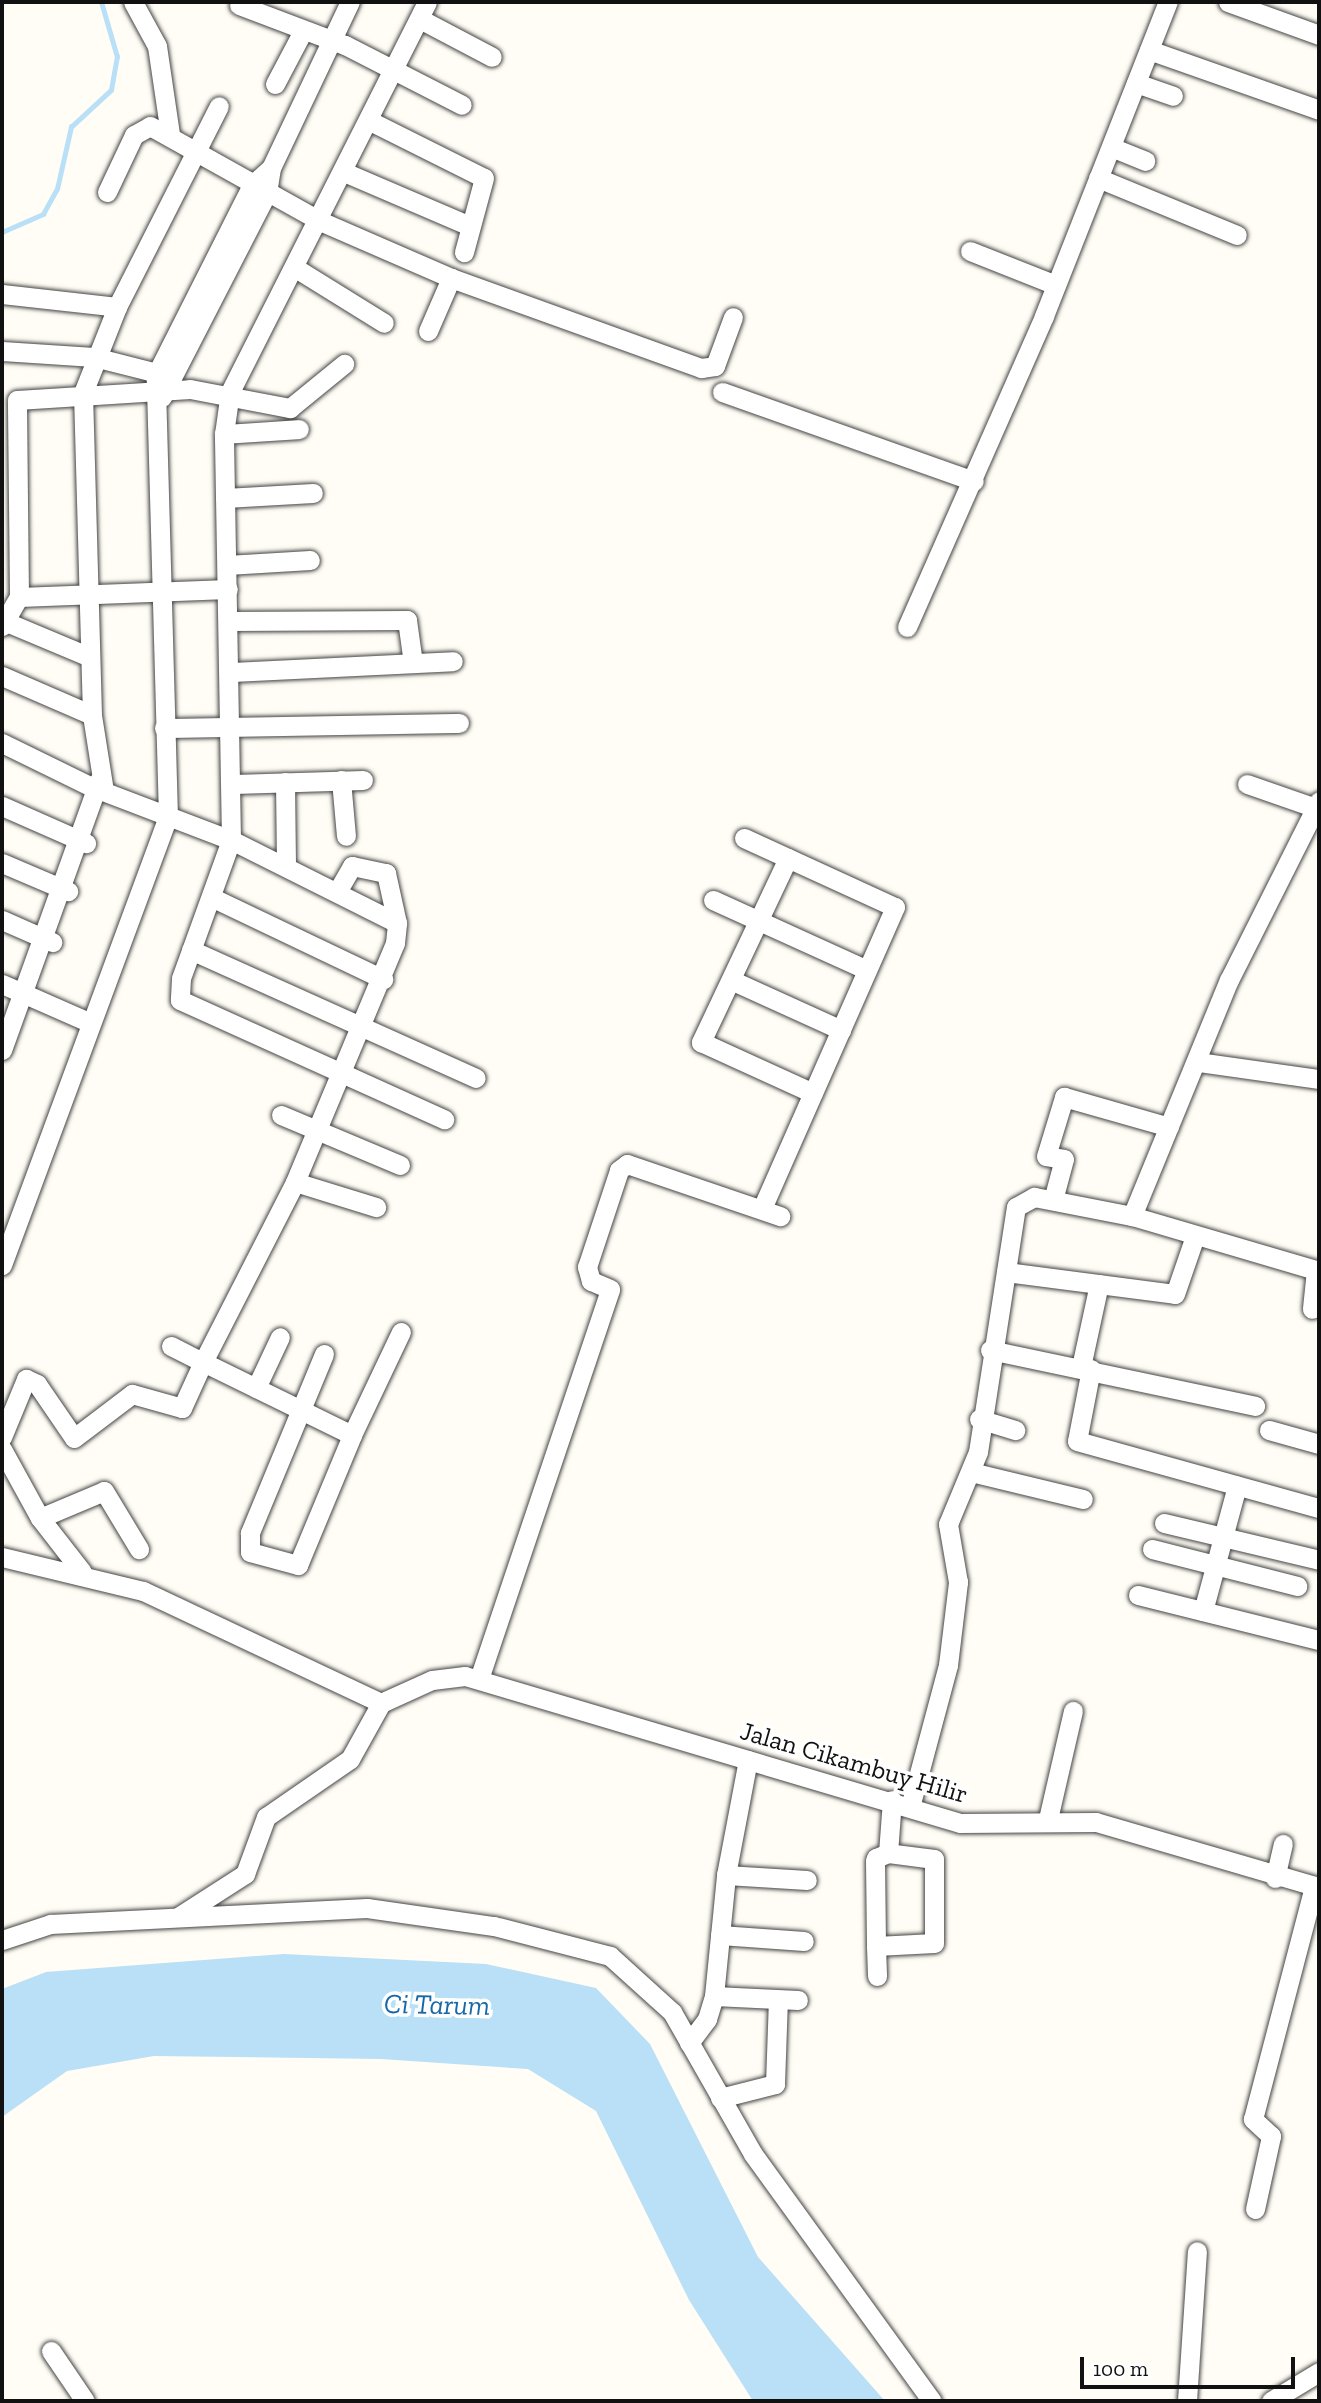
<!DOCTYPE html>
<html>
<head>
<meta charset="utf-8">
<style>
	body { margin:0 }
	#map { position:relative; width:1321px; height:2403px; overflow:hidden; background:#fffdf5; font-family:"Zilla Slab",serif }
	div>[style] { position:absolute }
	.water>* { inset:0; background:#b9e0f7 }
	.stream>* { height:4.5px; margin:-2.25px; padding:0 2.25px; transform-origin:2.25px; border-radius:2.25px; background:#b9e0f7 }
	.roads { filter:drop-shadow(0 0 2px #444) drop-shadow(0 0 2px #444) }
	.minor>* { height:19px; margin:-9.5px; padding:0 9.5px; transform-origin:9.5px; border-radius:9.5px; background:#fff }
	span { translate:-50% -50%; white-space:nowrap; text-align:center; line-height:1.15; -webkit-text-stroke:7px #fff; paint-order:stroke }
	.street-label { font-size:26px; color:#111 }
	.water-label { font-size:28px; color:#1768a6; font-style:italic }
	.frame { position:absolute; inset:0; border:4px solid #111; pointer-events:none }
	.scale { position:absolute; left:1080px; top:2357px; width:215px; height:32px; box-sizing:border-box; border:4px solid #111; border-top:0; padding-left:9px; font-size:21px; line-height:24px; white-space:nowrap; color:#111; -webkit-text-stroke:5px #fff; paint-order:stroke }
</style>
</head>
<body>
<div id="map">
	<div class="water">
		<i style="clip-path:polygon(284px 1954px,486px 1964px,596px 1988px,650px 2044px,758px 2257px,885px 2401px,753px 2401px,689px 2300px,596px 2111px,528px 2069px,381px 2059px,154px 2056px,67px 2071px,2px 2117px,2px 1989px,46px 1972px)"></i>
	</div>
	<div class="stream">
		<i style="left:2px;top:232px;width:45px;rotate:-23.7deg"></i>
		<i style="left:43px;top:214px;width:29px;rotate:-61deg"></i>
		<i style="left:57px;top:189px;width:64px;rotate:-77.3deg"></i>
		<i style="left:71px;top:127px;width:54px;rotate:-42.8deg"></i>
		<i style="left:111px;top:90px;width:34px;rotate:-80deg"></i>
		<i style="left:117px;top:57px;width:57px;rotate:-106.2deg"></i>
	</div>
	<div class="roads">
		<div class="minor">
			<i style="left:133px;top:2px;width:50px;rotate:61.4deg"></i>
			<i style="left:157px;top:46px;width:89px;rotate:81.6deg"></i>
			<i style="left:1228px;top:2px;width:97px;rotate:19.9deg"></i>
			<i style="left:239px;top:5px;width:113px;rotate:20.7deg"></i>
			<i style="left:345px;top:45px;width:131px;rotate:27.1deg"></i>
			<i style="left:420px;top:19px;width:81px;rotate:27.8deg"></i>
			<i style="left:1149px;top:50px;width:180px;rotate:19.4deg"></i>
			<i style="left:1136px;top:83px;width:39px;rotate:19deg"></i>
			<i style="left:275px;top:84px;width:60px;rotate:-62.2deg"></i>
			<i style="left:370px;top:121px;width:127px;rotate:26.6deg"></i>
			<i style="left:484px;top:178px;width:77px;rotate:105.1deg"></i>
			<i style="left:1111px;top:147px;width:37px;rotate:22deg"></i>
			<i style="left:344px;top:172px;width:137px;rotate:23.2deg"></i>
			<i style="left:1098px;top:178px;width:150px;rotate:22.3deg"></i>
			<i style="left:107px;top:192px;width:63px;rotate:-64.7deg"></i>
			<i style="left:134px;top:135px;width:18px;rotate:-29deg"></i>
			<i style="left:150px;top:126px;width:195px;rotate:29.2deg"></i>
			<i style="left:320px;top:221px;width:143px;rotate:23.5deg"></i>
			<i style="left:451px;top:278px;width:266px;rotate:19.8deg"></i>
			<i style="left:701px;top:368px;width:14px;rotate:-8deg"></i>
			<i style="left:715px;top:366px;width:52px;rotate:-69.8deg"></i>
			<i style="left:970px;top:251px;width:92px;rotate:21.6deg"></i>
			<i style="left:297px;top:269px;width:102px;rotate:31.8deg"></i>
			<i style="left:2px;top:294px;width:116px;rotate:6.4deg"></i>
			<i style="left:428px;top:331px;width:58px;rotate:-66.5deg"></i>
			<i style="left:2px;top:351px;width:92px;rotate:3.7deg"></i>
			<i style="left:94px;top:357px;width:77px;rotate:14.2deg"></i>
			<i style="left:722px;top:392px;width:267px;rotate:19.5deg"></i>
			<i style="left:162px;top:397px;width:229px;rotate:-62.8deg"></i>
			<i style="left:267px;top:193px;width:25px;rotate:-81deg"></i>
			<i style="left:271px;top:168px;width:184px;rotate:-64.6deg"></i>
			<i style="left:224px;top:434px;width:42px;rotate:-81.9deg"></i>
			<i style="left:230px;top:392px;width:437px;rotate:-63.2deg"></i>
			<i style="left:225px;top:498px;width:88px;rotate:-3.3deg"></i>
			<i style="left:227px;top:565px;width:83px;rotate:-3.4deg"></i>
			<i style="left:19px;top:597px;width:209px;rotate:-2.2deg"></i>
			<i style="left:4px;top:621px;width:93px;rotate:22.7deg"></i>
			<i style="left:230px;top:621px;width:177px;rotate:-0.3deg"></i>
			<i style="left:407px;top:620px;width:43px;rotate:82.1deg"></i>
			<i style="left:2px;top:626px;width:34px;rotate:-60deg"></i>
			<i style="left:19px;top:597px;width:197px;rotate:-90.6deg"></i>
			<i style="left:17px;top:400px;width:173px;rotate:-3.6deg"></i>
			<i style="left:190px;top:389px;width:102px;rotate:10.8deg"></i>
			<i style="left:290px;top:408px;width:70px;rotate:-39.2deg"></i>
			<i style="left:907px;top:627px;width:340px;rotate:-66.2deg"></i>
			<i style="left:1044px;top:316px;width:338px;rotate:-68.5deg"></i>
			<i style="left:232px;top:672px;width:221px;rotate:-2.8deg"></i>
			<i style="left:2px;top:676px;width:98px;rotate:23.4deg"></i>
			<i style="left:164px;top:728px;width:295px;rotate:-1deg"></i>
			<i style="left:2px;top:743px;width:100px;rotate:26.1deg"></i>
			<i style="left:92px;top:787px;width:149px;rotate:20.9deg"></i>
			<i style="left:231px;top:840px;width:147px;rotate:109.9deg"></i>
			<i style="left:181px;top:978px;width:22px;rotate:93deg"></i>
			<i style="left:180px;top:1000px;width:290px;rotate:24.3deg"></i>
			<i style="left:341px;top:780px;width:56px;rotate:84.9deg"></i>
			<i style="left:285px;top:782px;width:84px;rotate:89.3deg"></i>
			<i style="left:234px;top:784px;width:129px;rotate:-1.8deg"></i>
			<i style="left:1247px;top:784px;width:73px;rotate:19.2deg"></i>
			<i style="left:104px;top:791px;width:77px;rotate:-99deg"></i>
			<i style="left:92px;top:715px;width:322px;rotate:-91.6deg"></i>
			<i style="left:83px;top:393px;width:92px;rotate:-68.4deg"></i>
			<i style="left:117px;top:307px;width:225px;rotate:-63.1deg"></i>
			<i style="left:2px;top:806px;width:92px;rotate:23.8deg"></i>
			<i style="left:744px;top:838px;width:166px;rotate:24.6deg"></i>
			<i style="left:895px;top:907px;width:330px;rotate:113.8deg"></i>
			<i style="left:788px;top:858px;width:204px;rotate:115.3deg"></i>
			<i style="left:701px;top:1042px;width:123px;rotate:24.5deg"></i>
			<i style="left:2px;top:863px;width:72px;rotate:23deg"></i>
			<i style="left:337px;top:892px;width:30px;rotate:-60deg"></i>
			<i style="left:352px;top:866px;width:35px;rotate:12deg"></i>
			<i style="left:386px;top:873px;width:51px;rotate:77.6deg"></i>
			<i style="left:211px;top:897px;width:191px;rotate:25.5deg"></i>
			<i style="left:713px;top:900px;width:169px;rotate:24.4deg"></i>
			<i style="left:2px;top:920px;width:55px;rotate:23.7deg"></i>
			<i style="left:191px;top:950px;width:312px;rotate:24.2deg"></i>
			<i style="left:731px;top:980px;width:121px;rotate:24.4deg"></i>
			<i style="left:2px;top:984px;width:97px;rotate:23.7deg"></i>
			<i style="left:2px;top:1050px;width:287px;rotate:-70.2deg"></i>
			<i style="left:1198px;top:1062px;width:122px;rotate:8deg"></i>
			<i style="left:281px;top:1115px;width:129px;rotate:22.8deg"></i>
			<i style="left:295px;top:1182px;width:85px;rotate:17.2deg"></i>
			<i style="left:1053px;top:1200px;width:42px;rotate:-75deg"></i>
			<i style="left:1064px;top:1159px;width:18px;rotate:-171deg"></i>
			<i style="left:1046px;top:1156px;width:62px;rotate:-73deg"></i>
			<i style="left:1064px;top:1097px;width:109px;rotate:15.9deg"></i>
			<i style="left:1132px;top:1216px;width:192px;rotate:16.4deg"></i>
			<i style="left:1316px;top:1270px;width:39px;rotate:96deg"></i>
			<i style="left:2px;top:1265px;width:478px;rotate:-69.7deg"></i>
			<i style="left:168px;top:817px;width:442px;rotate:-91.6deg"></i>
			<i style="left:156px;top:375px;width:213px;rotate:-63.2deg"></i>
			<i style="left:252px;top:185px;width:25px;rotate:-42deg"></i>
			<i style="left:1006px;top:1272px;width:170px;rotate:7.4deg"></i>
			<i style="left:1175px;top:1294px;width:61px;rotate:-71deg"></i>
			<i style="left:171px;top:1346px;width:36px;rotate:27deg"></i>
			<i style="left:203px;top:1362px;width:202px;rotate:-62.9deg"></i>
			<i style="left:295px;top:1182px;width:259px;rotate:-67.3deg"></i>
			<i style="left:395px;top:943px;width:20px;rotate:-84deg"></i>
			<i style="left:397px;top:923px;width:186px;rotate:-153.4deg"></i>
			<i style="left:231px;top:840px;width:406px;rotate:-91deg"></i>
			<i style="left:224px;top:434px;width:75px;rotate:-3.8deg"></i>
			<i style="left:990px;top:1350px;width:271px;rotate:11.9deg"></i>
			<i style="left:324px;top:1354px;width:194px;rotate:112.5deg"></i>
			<i style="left:250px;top:1533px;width:19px;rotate:90deg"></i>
			<i style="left:250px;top:1552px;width:50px;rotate:15.2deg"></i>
			<i style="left:298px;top:1565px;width:141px;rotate:-67.4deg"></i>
			<i style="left:1081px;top:1367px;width:85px;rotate:-77.8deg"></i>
			<i style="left:1091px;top:1369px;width:73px;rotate:101deg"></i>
			<i style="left:1077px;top:1441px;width:251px;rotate:15.5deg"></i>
			<i style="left:256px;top:1388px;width:56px;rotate:-64.8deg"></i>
			<i style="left:979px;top:1419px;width:38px;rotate:17deg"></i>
			<i style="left:1269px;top:1430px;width:52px;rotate:15.6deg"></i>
			<i style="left:2px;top:1437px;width:63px;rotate:-67.5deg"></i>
			<i style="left:26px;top:1379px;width:12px;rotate:24deg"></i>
			<i style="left:37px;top:1384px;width:65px;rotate:55.6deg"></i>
			<i style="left:74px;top:1438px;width:73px;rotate:-37.2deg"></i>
			<i style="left:132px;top:1394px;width:52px;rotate:15.6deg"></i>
			<i style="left:182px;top:1408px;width:51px;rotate:-65.5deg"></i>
			<i style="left:203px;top:1362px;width:166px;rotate:26.1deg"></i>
			<i style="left:352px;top:1435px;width:114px;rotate:-64.6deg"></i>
			<i style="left:2px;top:1449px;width:79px;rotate:61.2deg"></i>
			<i style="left:40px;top:1518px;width:68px;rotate:52.1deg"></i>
			<i style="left:971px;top:1472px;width:115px;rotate:13.6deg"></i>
			<i style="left:40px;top:1518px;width:69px;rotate:-22.9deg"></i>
			<i style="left:104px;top:1491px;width:68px;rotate:58.9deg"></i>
			<i style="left:1164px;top:1523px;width:159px;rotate:13.4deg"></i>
			<i style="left:1152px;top:1549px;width:150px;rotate:14.3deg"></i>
			<i style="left:2px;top:1557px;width:145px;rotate:13.6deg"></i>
			<i style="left:143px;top:1591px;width:263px;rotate:25.2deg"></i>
			<i style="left:1138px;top:1595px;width:187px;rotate:14deg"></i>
			<i style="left:1203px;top:1611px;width:130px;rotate:-74.8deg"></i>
			<i style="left:479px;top:1679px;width:411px;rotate:-71.4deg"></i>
			<i style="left:610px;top:1289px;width:21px;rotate:-157deg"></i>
			<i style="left:591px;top:1281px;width:15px;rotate:-106deg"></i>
			<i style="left:587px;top:1267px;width:102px;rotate:-71.7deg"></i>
			<i style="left:619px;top:1170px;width:10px;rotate:-37deg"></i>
			<i style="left:627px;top:1164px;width:162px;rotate:18.8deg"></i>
			<i style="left:910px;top:1807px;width:147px;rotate:-75deg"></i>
			<i style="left:948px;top:1665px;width:84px;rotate:-83.1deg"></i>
			<i style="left:958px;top:1582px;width:59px;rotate:-99.8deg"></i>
			<i style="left:948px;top:1524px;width:78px;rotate:-67.4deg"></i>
			<i style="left:978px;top:1452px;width:248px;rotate:-81.2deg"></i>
			<i style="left:1016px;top:1207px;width:21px;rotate:-29deg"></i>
			<i style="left:1034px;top:1197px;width:100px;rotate:11deg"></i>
			<i style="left:1132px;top:1216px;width:255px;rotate:-67.7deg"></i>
			<i style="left:1229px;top:980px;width:200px;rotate:-63.3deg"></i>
			<i style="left:1048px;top:1819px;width:111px;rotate:-77deg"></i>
			<i style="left:888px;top:1853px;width:53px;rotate:-85.7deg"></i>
			<i style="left:726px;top:1875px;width:81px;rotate:3.5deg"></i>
			<i style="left:1275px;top:1878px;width:35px;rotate:-77deg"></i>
			<i style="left:178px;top:1917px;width:80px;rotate:-32.7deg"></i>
			<i style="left:245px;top:1874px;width:61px;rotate:-69.8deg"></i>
			<i style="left:266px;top:1817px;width:102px;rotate:-34.6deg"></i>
			<i style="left:350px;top:1759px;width:64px;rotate:-61deg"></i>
			<i style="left:381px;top:1703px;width:56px;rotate:-24.3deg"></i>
			<i style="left:432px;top:1680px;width:33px;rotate:-7deg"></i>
			<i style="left:465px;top:1676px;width:516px;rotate:16.54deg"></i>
			<i style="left:960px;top:1823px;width:136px;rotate:-0.4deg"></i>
			<i style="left:1096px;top:1822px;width:232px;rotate:16.3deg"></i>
			<i style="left:720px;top:1935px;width:84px;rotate:4.1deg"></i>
			<i style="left:2px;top:1940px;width:51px;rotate:-18.4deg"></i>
			<i style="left:50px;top:1924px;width:317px;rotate:-2.9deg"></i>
			<i style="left:367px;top:1908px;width:128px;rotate:8.1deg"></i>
			<i style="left:494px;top:1926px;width:120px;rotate:14.5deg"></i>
			<i style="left:610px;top:1956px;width:84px;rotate:42.1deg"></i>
			<i style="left:672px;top:2012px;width:163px;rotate:60.3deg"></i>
			<i style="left:753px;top:2154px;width:305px;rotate:54.1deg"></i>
			<i style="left:876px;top:1946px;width:58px;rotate:-3deg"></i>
			<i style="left:934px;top:1943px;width:84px;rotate:-90deg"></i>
			<i style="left:934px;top:1859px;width:46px;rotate:-172.6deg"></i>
			<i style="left:888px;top:1853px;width:13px;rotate:157deg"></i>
			<i style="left:876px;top:1858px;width:3px;rotate:108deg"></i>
			<i style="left:875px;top:1861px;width:85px;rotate:89.3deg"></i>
			<i style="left:876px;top:1946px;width:30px;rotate:88deg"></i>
			<i style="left:714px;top:1996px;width:84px;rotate:2.7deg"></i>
			<i style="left:689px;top:2043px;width:30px;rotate:-53deg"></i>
			<i style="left:707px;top:2019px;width:24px;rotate:-73deg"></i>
			<i style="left:714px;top:1996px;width:122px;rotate:-84.3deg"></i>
			<i style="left:726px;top:1875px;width:117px;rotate:-79.2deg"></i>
			<i style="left:720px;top:2098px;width:57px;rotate:-14.3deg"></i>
			<i style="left:775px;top:2084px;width:84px;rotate:-88deg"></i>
			<i style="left:1255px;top:2209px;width:75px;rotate:-77.6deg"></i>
			<i style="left:1271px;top:2136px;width:25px;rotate:-137deg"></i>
			<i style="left:1253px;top:2119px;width:241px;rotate:-75.3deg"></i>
			<i style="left:51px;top:2351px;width:60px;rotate:55.8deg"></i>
			<i style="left:1187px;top:2401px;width:150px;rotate:-86.2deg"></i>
			<i style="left:1271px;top:2401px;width:56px;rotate:-31.1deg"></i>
		</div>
	</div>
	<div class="street-label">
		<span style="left:854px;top:1763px;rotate:16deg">Jalan Cikambuy Hilir</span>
	</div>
	<div class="water-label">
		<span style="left:437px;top:2005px;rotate:1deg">Ci Tarum</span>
	</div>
	<div class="frame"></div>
	<div class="scale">100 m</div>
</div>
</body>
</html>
